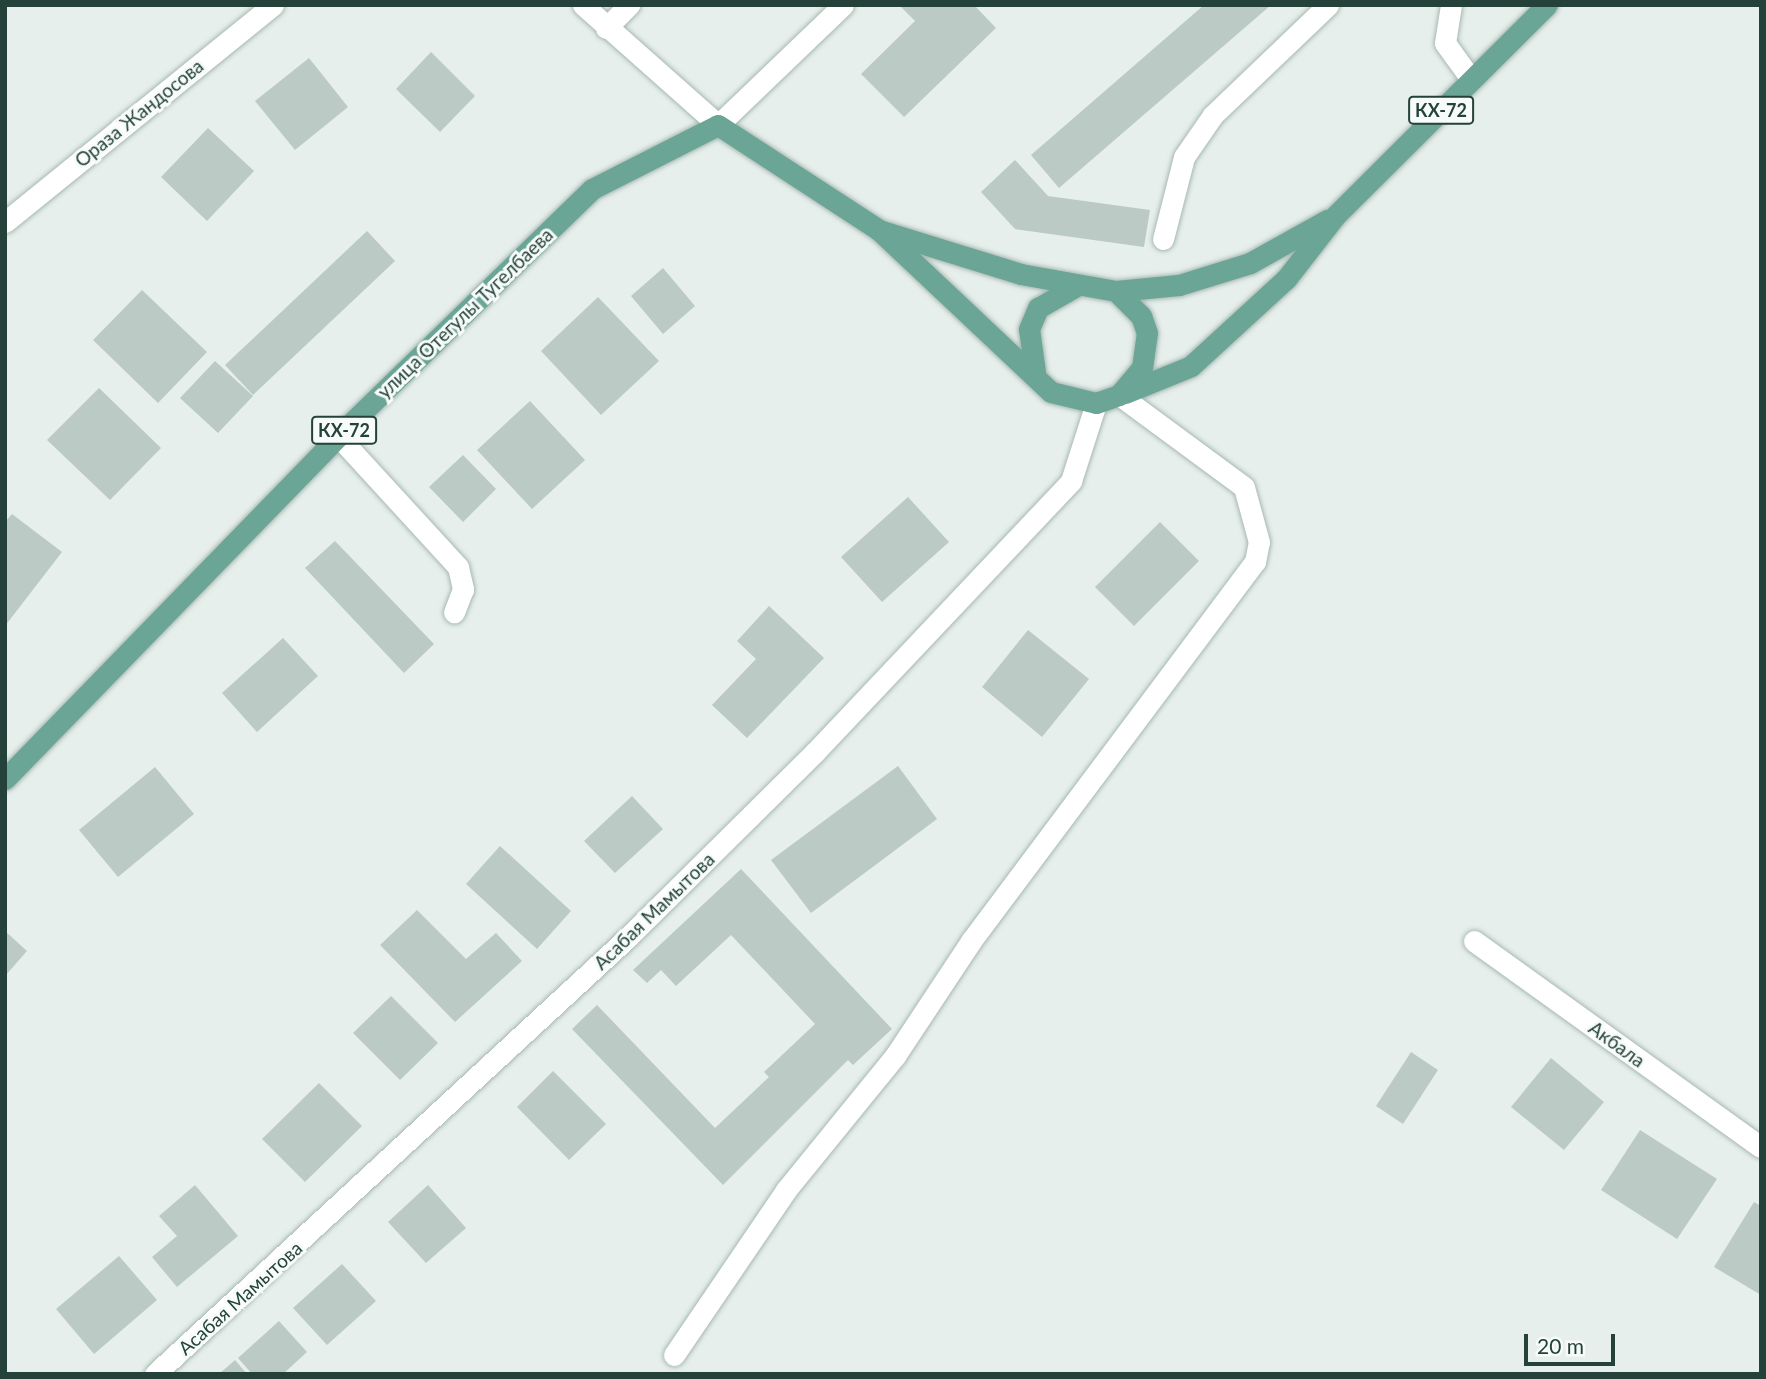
<!DOCTYPE html>
<html>
<head>
<meta charset="utf-8">
<style>
	body { margin:0 }
	#map { position:relative; width:1766px; height:1379px; overflow:hidden; background:#e6efeb; font-family:Lato,sans-serif }
	div>[style] { position:absolute }
	.building>* { inset:0; background:#bbcac4 }
	.roads { filter:drop-shadow(0 0 2px #a8b8b2) drop-shadow(0 0 2px #a8b8b2) }
	.street>* { height:21px; margin:-10.5px; padding:0 10.5px; transform-origin:10.5px; border-radius:10.5px; background:#fff }
	.primary>* { height:21px; margin:-10.5px; padding:0 10.5px; transform-origin:10.5px; border-radius:10.5px; background:#6aa596 }
	span { translate:-50% -50%; white-space:nowrap; text-align:center; line-height:1.15; -webkit-text-stroke:6px #f7fbf9; paint-order:stroke }
	.shield-label span { padding:2px 5px; background:#f7fbf9; border:2px solid; border-radius:5px; -webkit-text-stroke-width:0 }
	.shield-label { font-size:18px; color:#24423a; font-weight:700 }
	.street-label { font-size:19px; color:#24423a }
	.frame { position:absolute; inset:0; border:7px solid #24423a; pointer-events:none }
	.scale { position:absolute; left:1524px; top:1334px; width:91px; height:32px; box-sizing:border-box; border:4px solid #24423a; border-top:0; padding-left:9px; font-size:21px; line-height:24px; white-space:nowrap; color:#24423a; -webkit-text-stroke:5px #f7fbf9; paint-order:stroke }
</style>
</head>
<body>
<div id="map">
	<div class="building">
		<i style="clip-path:polygon(899px 5px,974px 5px,996px 28px,904px 117px,861px 74px,915px 21px)"></i>
		<i style="clip-path:polygon(1204px 5px,1271px 5px,1059px 188px,1031px 155px)"></i>
		<i style="clip-path:polygon(431px 52px,475px 96px,440px 132px,396px 89px)"></i>
		<i style="clip-path:polygon(309px 58px,348px 107px,295px 150px,255px 101px)"></i>
		<i style="clip-path:polygon(208px 128px,254px 171px,207px 221px,161px 177px)"></i>
		<i style="clip-path:polygon(1015px 160px,1048px 196px,1150px 210px,1144px 247px,1015px 229px,981px 192px)"></i>
		<i style="clip-path:polygon(367px 231px,395px 261px,253px 395px,225px 365px)"></i>
		<i style="clip-path:polygon(663px 268px,695px 306px,663px 334px,631px 296px)"></i>
		<i style="clip-path:polygon(142px 290px,207px 352px,158px 403px,93px 340px)"></i>
		<i style="clip-path:polygon(598px 297px,659px 361px,601px 415px,541px 351px)"></i>
		<i style="clip-path:polygon(215px 361px,253px 396px,218px 433px,180px 398px)"></i>
		<i style="clip-path:polygon(99px 388px,161px 448px,110px 500px,47px 440px)"></i>
		<i style="clip-path:polygon(530px 401px,585px 460px,532px 509px,477px 450px)"></i>
		<i style="clip-path:polygon(463px 455px,496px 489px,463px 522px,429px 487px)"></i>
		<i style="clip-path:polygon(908px 497px,949px 542px,882px 602px,841px 557px)"></i>
		<i style="clip-path:polygon(12px 514px,62px 552px,5px 626px,5px 522px)"></i>
		<i style="clip-path:polygon(1160px 522px,1199px 561px,1134px 626px,1095px 587px)"></i>
		<i style="clip-path:polygon(335px 541px,434px 644px,404px 673px,305px 568px)"></i>
		<i style="clip-path:polygon(769px 606px,824px 658px,747px 738px,712px 705px,756px 659px,737px 641px)"></i>
		<i style="clip-path:polygon(1028px 630px,1089px 679px,1042px 737px,982px 687px)"></i>
		<i style="clip-path:polygon(283px 638px,318px 676px,257px 732px,222px 693px)"></i>
		<i style="clip-path:polygon(898px 766px,937px 819px,811px 913px,771px 860px)"></i>
		<i style="clip-path:polygon(155px 767px,194px 814px,118px 877px,79px 830px)"></i>
		<i style="clip-path:polygon(632px 796px,663px 829px,615px 873px,584px 841px)"></i>
		<i style="clip-path:polygon(500px 846px,571px 911px,537px 949px,466px 884px)"></i>
		<i style="clip-path:polygon(741px 869px,892px 1029px,853px 1065px,848px 1060px,723px 1185px,572px 1029px,597px 1005px,715px 1128px,769px 1077px,764px 1072px,815px 1024px,731px 935px,676px 986px,661px 970px,647px 983px,633px 970px)"></i>
		<i style="clip-path:polygon(417px 910px,466px 959px,496px 933px,522px 961px,455px 1022px,380px 945px)"></i>
		<i style="clip-path:polygon(5px 931px,27px 951px,5px 976px)"></i>
		<i style="clip-path:polygon(391px 996px,438px 1043px,400px 1080px,353px 1033px)"></i>
		<i style="clip-path:polygon(1411px 1052px,1438px 1070px,1403px 1124px,1376px 1106px)"></i>
		<i style="clip-path:polygon(1551px 1058px,1604px 1102px,1564px 1150px,1511px 1107px)"></i>
		<i style="clip-path:polygon(553px 1071px,606px 1124px,569px 1160px,517px 1107px)"></i>
		<i style="clip-path:polygon(319px 1083px,362px 1126px,305px 1182px,262px 1139px)"></i>
		<i style="clip-path:polygon(1640px 1130px,1717px 1179px,1677px 1239px,1601px 1190px)"></i>
		<i style="clip-path:polygon(195px 1185px,238px 1236px,177px 1287px,152px 1257px,177px 1236px,159px 1216px)"></i>
		<i style="clip-path:polygon(428px 1185px,466px 1228px,426px 1263px,388px 1222px)"></i>
		<i style="clip-path:polygon(1754px 1202px,1761px 1206px,1761px 1295px,1714px 1267px)"></i>
		<i style="clip-path:polygon(119px 1256px,157px 1300px,94px 1354px,56px 1309px)"></i>
		<i style="clip-path:polygon(342px 1264px,376px 1301px,327px 1345px,293px 1308px)"></i>
		<i style="clip-path:polygon(279px 1321px,307px 1352px,283px 1374px,252px 1374px,238px 1358px)"></i>
		<i style="clip-path:polygon(235px 1360px,247px 1374px,219px 1374px)"></i>
	</div>
	<div class="roads">
		<div class="street">
			<i style="left:583px;top:5px;width:181px;rotate:41.6deg"></i>
			<i style="left:718px;top:125px;width:173px;rotate:-43.8deg"></i>
			<i style="left:1451px;top:5px;width:38px;rotate:99deg"></i>
			<i style="left:1445px;top:43px;width:44px;rotate:54.2deg"></i>
			<i style="left:606px;top:28px;width:33px;rotate:-45deg"></i>
			<i style="left:5px;top:222px;width:345px;rotate:-39deg"></i>
			<i style="left:1163px;top:239px;width:85px;rotate:-75.6deg"></i>
			<i style="left:1184px;top:157px;width:51px;rotate:-55.4deg"></i>
			<i style="left:1213px;top:115px;width:159px;rotate:-43.7deg"></i>
			<i style="left:338px;top:436px;width:178px;rotate:47.5deg"></i>
			<i style="left:458px;top:567px;width:23px;rotate:77deg"></i>
			<i style="left:463px;top:589px;width:25px;rotate:111deg"></i>
			<i style="left:1474px;top:941px;width:353px;rotate:35.7deg"></i>
			<i style="left:674px;top:1355px;width:199px;rotate:-55.8deg"></i>
			<i style="left:786px;top:1190px;width:173px;rotate:-50.9deg"></i>
			<i style="left:895px;top:1056px;width:138px;rotate:-56.5deg"></i>
			<i style="left:971px;top:941px;width:474px;rotate:-53.2deg"></i>
			<i style="left:1255px;top:562px;width:20px;rotate:-79deg"></i>
			<i style="left:1259px;top:542px;width:57px;rotate:-105.3deg"></i>
			<i style="left:1244px;top:487px;width:155px;rotate:-143.6deg"></i>
			<i style="left:155px;top:1374px;width:643px;rotate:-42.73deg"></i>
			<i style="left:627px;top:938px;width:264px;rotate:-44.7deg"></i>
			<i style="left:815px;top:752px;width:373px;rotate:-46.6deg"></i>
			<i style="left:1071px;top:481px;width:82px;rotate:-72.2deg"></i>
		</div>
		<div class="primary">
			<i style="left:1116px;top:291px;width:63px;rotate:-5.4deg"></i>
			<i style="left:1179px;top:285px;width:74px;rotate:-17.2deg"></i>
			<i style="left:1250px;top:263px;width:88px;rotate:-29.2deg"></i>
			<i style="left:1035px;top:372px;width:43px;rotate:-97.9deg"></i>
			<i style="left:1029px;top:329px;width:23px;rotate:-67deg"></i>
			<i style="left:1038px;top:308px;width:46px;rotate:-29.9deg"></i>
			<i style="left:1125px;top:393px;width:71px;rotate:-22.2deg"></i>
			<i style="left:1191px;top:366px;width:129px;rotate:-42.5deg"></i>
			<i style="left:1286px;top:279px;width:80px;rotate:-52.1deg"></i>
			<i style="left:1335px;top:216px;width:299px;rotate:-44.9deg"></i>
			<i style="left:5px;top:779px;width:478px;rotate:-45.8deg"></i>
			<i style="left:338px;top:436px;width:354px;rotate:-44.2deg"></i>
			<i style="left:592px;top:189px;width:141px;rotate:-26.9deg"></i>
			<i style="left:718px;top:125px;width:192px;rotate:33.1deg"></i>
			<i style="left:879px;top:230px;width:236px;rotate:43.3deg"></i>
			<i style="left:1051px;top:392px;width:46px;rotate:13.7deg"></i>
			<i style="left:1096px;top:403px;width:24px;rotate:-19deg"></i>
			<i style="left:1119px;top:395px;width:35px;rotate:-50deg"></i>
			<i style="left:1142px;top:368px;width:35px;rotate:-82deg"></i>
			<i style="left:1147px;top:333px;width:18px;rotate:-109deg"></i>
			<i style="left:1141px;top:316px;width:35px;rotate:-135deg"></i>
			<i style="left:1116px;top:291px;width:97px;rotate:-169.9deg"></i>
			<i style="left:1021px;top:274px;width:149px;rotate:-162.8deg"></i>
		</div>
	</div>
	<div class="shield-label">
		<span style="left:1441px;top:110px">КХ-72</span>
		<span style="left:344px;top:430px">КХ-72</span>
	</div>
	<div class="street-label">
		<span style="left:139px;top:113px;rotate:-39deg">Ораза Жандосова</span>
		<span style="left:465px;top:313px;rotate:-44deg">улица Отегулы Тугелбаева</span>
		<span style="left:654px;top:911px;rotate:-44deg">Асабая Мамытова</span>
		<span style="left:1617px;top:1044px;rotate:36deg">Акбала</span>
		<span style="left:240px;top:1298px;rotate:-42deg">Асабая Мамытова</span>
	</div>
	<div class="frame"></div>
	<div class="scale">20 m</div>
</div>
</body>
</html>
